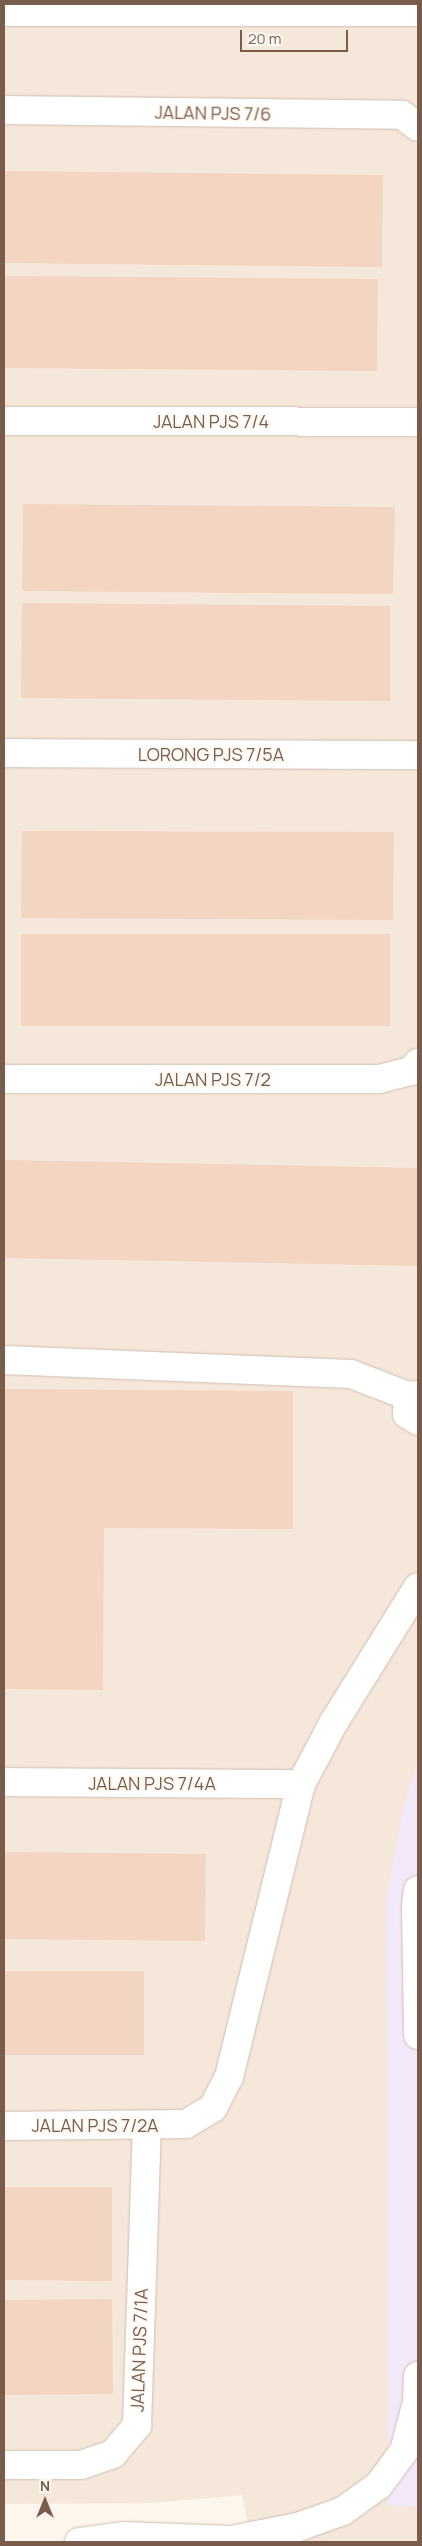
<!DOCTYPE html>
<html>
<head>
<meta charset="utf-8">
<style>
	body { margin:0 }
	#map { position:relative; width:422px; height:2546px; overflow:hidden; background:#fdf6ec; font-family:Manrope,sans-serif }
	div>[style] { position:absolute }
	.residential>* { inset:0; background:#f5e8da }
	.education>* { inset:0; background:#f3e8fa }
	.building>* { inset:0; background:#f3d5c3 }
	.roads { filter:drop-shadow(0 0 1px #d1beb0) drop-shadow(0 0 1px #d1beb0) }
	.minor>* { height:28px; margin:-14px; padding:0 14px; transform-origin:14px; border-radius:14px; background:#fff }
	span { translate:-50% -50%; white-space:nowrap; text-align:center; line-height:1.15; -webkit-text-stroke:4px #fffaf3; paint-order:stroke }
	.street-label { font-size:18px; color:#7a5c4d }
	.frame { position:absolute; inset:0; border:5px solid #7a5c4d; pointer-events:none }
	.north { position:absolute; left:20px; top:2476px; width:50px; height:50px; -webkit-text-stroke:4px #fffaf3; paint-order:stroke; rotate:0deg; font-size:14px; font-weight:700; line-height:20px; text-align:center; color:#7a5c4d }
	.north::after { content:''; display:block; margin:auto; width:18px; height:22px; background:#7a5c4d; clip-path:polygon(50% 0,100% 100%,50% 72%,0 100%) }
	.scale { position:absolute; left:240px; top:30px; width:108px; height:22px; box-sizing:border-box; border:2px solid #7a5c4d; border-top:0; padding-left:6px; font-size:15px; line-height:18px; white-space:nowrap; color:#7a5c4d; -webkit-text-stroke:4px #fffaf3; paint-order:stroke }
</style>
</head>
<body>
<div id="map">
	<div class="residential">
		<i style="clip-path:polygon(4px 4px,418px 4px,418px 2542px,251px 2542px,242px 2495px,153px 2503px,4px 2504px)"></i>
	</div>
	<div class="education">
		<i style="clip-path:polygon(418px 1761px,418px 2507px,388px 2505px,386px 1900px,404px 1805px)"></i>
	</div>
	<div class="building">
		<i style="clip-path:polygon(4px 171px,383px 175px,382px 267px,4px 263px)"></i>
		<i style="clip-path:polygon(4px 276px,378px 279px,377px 371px,4px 368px)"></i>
		<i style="clip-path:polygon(23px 504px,395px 507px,393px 594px,22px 591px)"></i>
		<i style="clip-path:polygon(22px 603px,390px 606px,390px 701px,21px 698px)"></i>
		<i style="clip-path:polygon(22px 831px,394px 832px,393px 920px,21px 918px)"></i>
		<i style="clip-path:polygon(21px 934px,390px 934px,390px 1026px,21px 1026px)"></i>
		<i style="clip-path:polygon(4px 1160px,418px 1168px,418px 1266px,4px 1258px)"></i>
		<i style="clip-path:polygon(4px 1389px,293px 1391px,293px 1529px,104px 1528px,103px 1690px,4px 1689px)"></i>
		<i style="clip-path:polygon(4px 1852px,206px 1854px,205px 1941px,4px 1939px)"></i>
		<i style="clip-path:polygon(4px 1971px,144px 1971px,144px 2055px,4px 2055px)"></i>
		<i style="clip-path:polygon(4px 2187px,112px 2187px,112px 2281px,4px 2280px)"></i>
		<i style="clip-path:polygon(112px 2299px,113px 2394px,4px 2395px,4px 2300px)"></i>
	</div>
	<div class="roads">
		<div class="minor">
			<i style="left:4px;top:12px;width:414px"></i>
			<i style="left:4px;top:110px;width:398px;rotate:0.7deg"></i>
			<i style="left:402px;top:115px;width:20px;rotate:37deg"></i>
			<i style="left:4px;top:421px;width:414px;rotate:0.1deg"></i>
			<i style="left:4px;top:753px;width:414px;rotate:0.3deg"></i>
			<i style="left:4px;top:1079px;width:375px"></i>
			<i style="left:379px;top:1079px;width:33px;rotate:-14deg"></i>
			<i style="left:411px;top:1071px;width:11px;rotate:-49deg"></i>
			<i style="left:4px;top:1360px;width:347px;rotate:2.3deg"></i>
			<i style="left:351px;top:1374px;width:61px;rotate:21.1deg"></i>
			<i style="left:408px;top:1396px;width:10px;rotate:-6deg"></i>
			<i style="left:408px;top:1396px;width:18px;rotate:93deg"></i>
			<i style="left:407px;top:1414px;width:13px;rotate:32deg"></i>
			<i style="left:4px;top:1782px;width:297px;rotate:0.4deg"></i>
			<i style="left:418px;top:1890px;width:14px;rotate:98deg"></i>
			<i style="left:416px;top:1904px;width:131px;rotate:89.1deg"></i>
			<i style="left:4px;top:2126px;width:182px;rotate:-0.6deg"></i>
			<i style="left:186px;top:2124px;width:31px;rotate:-31deg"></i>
			<i style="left:213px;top:2108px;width:35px;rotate:-63deg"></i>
			<i style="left:229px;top:2077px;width:302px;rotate:-76.2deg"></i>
			<i style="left:301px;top:1784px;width:70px;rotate:-62deg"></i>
			<i style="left:334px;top:1722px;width:159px;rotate:-58.1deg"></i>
			<i style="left:4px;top:2465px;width:77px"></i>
			<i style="left:81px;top:2465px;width:34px;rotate:-19deg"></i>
			<i style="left:113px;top:2454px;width:38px;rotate:-50deg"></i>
			<i style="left:137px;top:2425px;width:299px;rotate:-88.1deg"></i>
			<i style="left:79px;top:2542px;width:44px;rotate:-7.8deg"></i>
			<i style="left:123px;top:2536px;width:108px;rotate:2.1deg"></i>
			<i style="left:231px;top:2540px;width:68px;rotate:-11deg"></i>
			<i style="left:298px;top:2527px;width:48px;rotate:-19.6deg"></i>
			<i style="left:343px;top:2511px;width:44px;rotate:-35.8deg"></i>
			<i style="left:379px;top:2485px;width:42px;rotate:-53.7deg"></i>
			<i style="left:404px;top:2451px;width:51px;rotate:-75.1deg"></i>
			<i style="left:417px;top:2402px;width:26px;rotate:-88deg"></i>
		</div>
	</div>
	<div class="street-label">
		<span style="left:213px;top:113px;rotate:1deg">JALAN PJS 7/6</span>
		<span style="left:211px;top:421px">JALAN PJS 7/4</span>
		<span style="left:211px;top:754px">LORONG PJS 7/5A</span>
		<span style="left:213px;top:1079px">JALAN PJS 7/2</span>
		<span style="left:152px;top:1783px">JALAN PJS 7/4A</span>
		<span style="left:95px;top:2125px">JALAN PJS 7/2A</span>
		<span style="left:139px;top:2350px;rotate:-88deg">JALAN PJS 7/1A</span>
	</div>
	<div class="frame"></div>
	<div class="north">N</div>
	<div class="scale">20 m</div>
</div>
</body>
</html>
